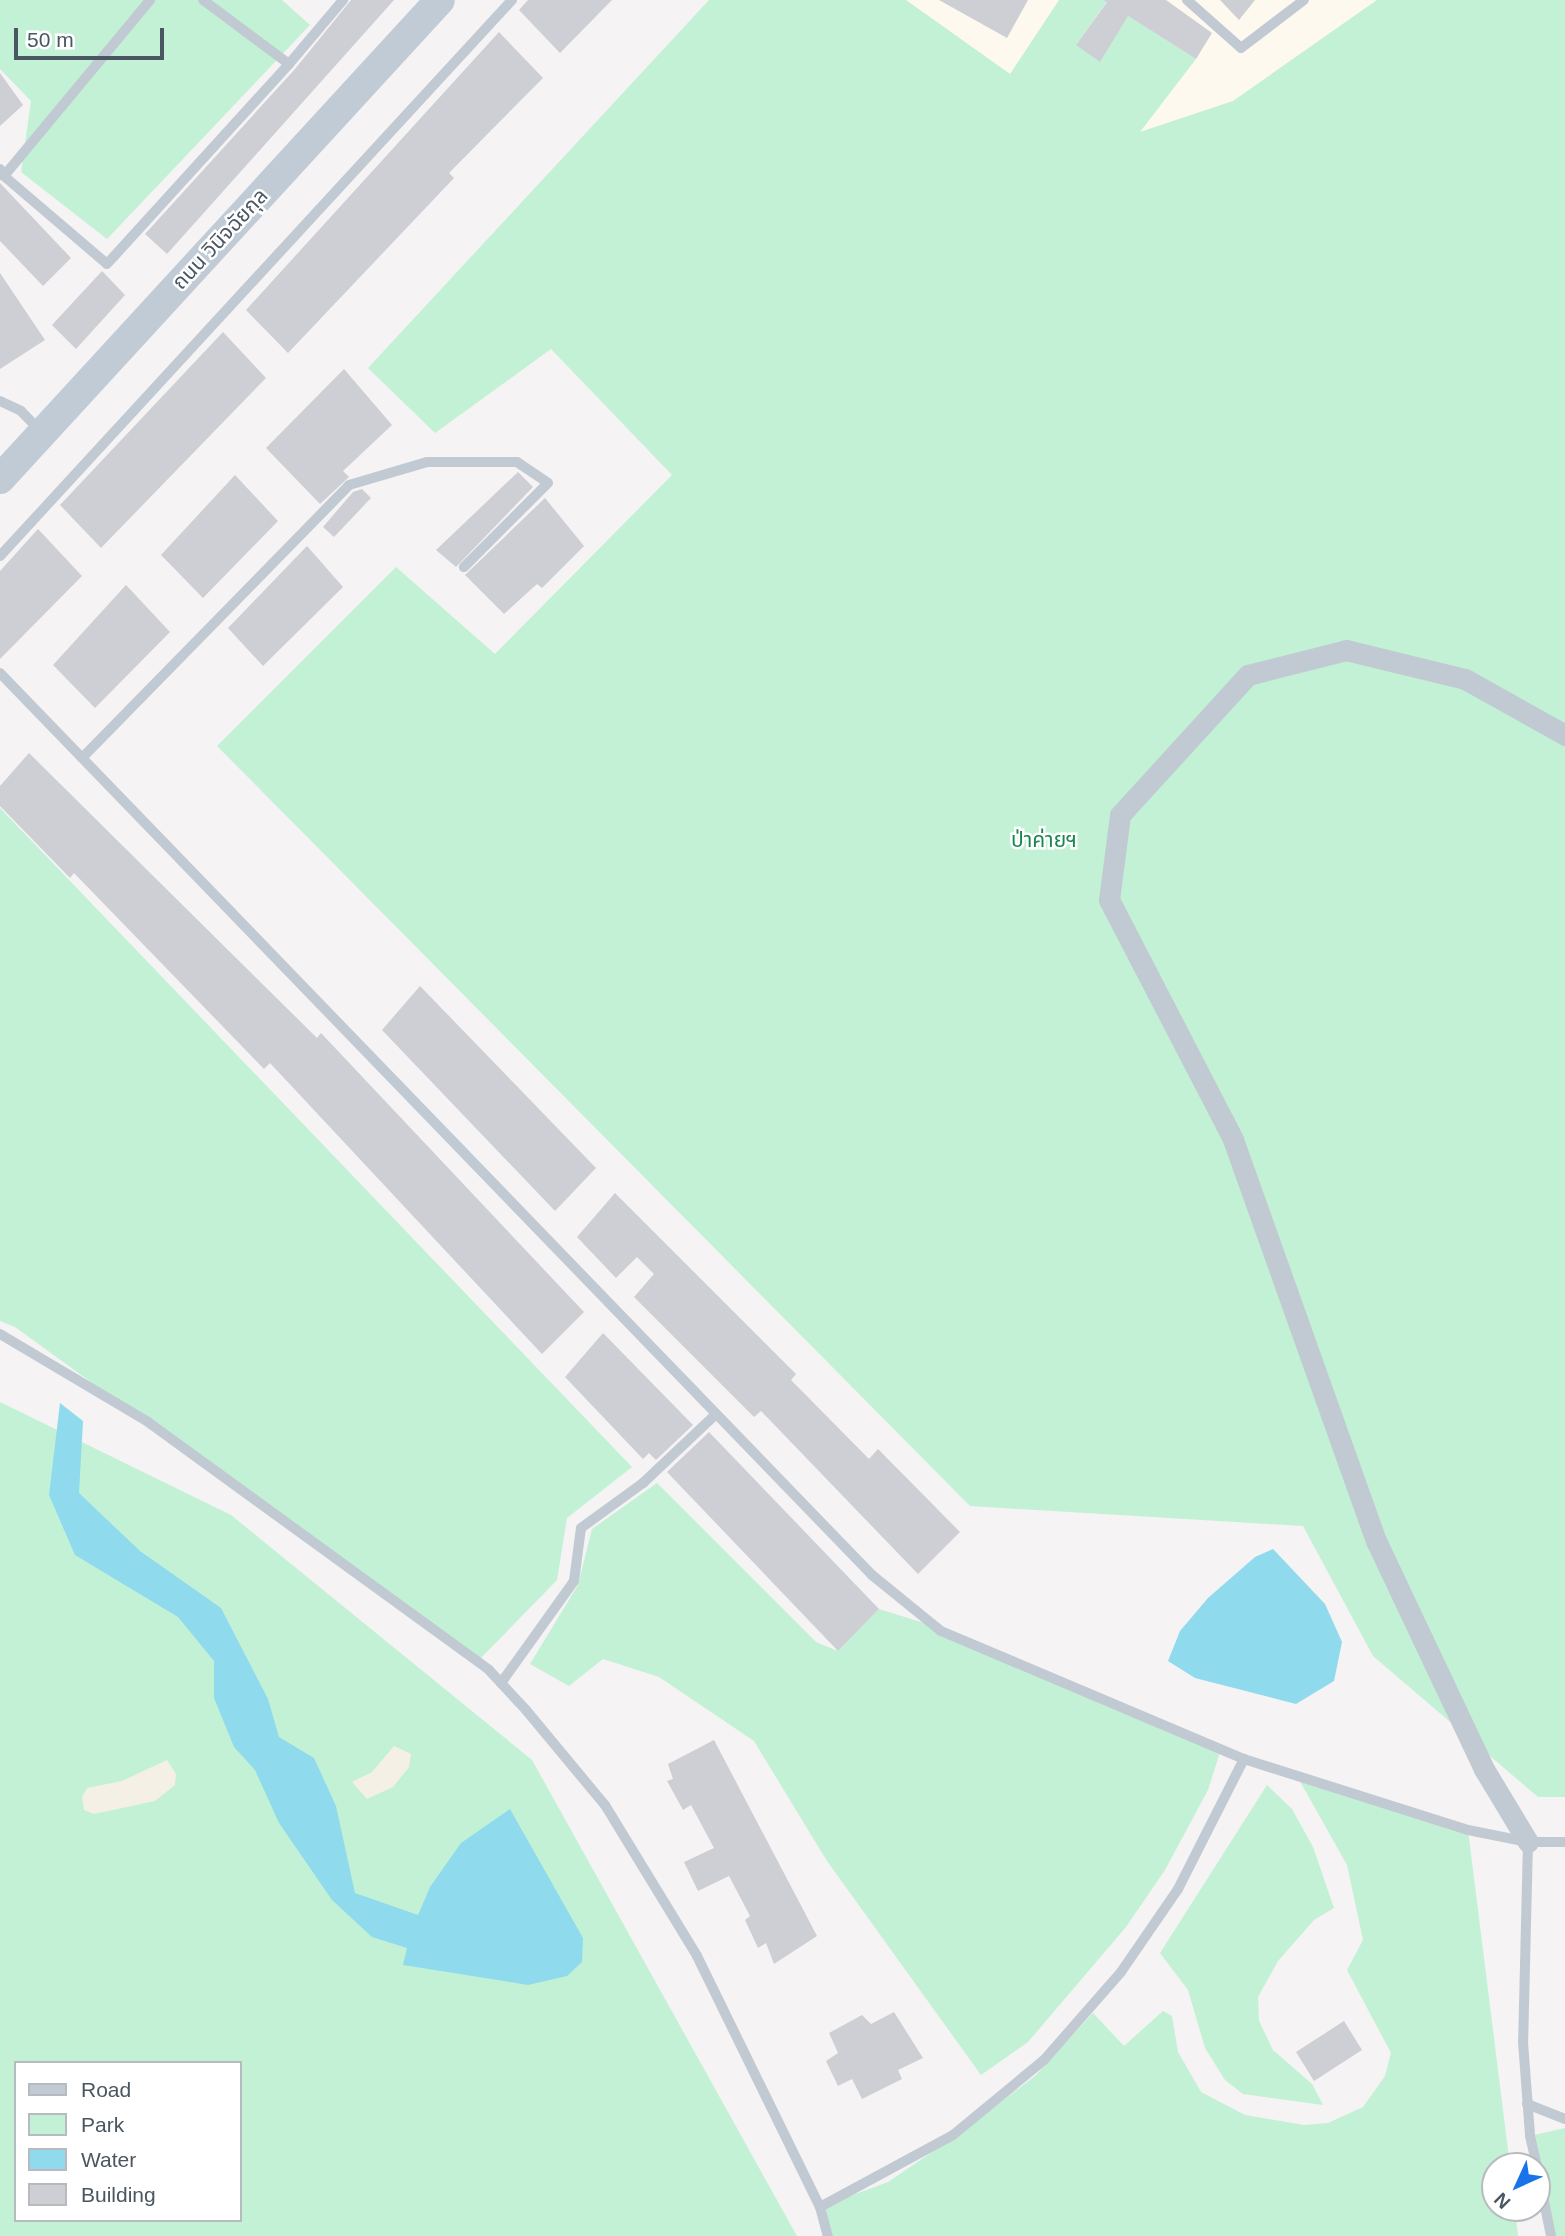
<!DOCTYPE html>
<html>
<head>
<meta charset="utf-8">
<style>
	body { margin:0 }
	#map { position:relative; width:1565px; height:2236px; overflow:hidden; background:#f5f3f3; font-family:Arial,"Noto Sans Thai",sans-serif }
	div>[style] { position:absolute }
	.commercial>* { inset:0; background:#fdf9ef }
	.green>* { inset:0; background:#c3f1d5 }
	.sand>* { inset:0; background:#f5f0e5 }
	.water>* { inset:0; background:#90daee }
	.building>* { inset:0; background:#cdcfd5 }
	.lane>* { height:10px; margin:-5px; padding:0 5px; transform-origin:5px; border-radius:5px; background:#c1cad2 }
	.street>* { height:21px; margin:-10.5px; padding:0 10.5px; transform-origin:10.5px; border-radius:10.5px; background:#c1cad2 }
	.secondary>* { height:30px; margin:-15px; padding:0 15px; transform-origin:15px; border-radius:15px; background:#c1cbd6 }
	span { translate:-50% -50%; white-space:nowrap; text-align:center; line-height:1.15; -webkit-text-stroke:5px #fff; paint-order:stroke }
	.street-label { font-size:21px; color:#4a5661 }
	.park-label { font-size:21px; color:#17864f }
	.legend { position:absolute; left:14px; top:2061px; width:228px; height:161px; box-sizing:border-box; background:#fff; border:2px solid #b7bbc0; margin:0; padding:9px 12px; list-style:none; font-size:21px; color:#4a5661 }
	.legend li { display:flex; align-items:center; gap:14px; height:35px }
	.legend b { width:35px; border:2px solid #b7bbc0 }
	.north { position:absolute; left:1481px; top:2152px; width:70px; height:70px; box-sizing:border-box; background:#fff; border:2px solid #b7bbc0; border-radius:50%; rotate:225deg; font-size:19px; font-weight:700; line-height:28px; text-align:center; color:#4a5661 }
	.north::after { content:''; display:block; margin:auto; width:24px; height:32px; background:#1a73e8; clip-path:polygon(50% 0,100% 100%,50% 72%,0 100%) }
	.scale { position:absolute; left:14px; top:28px; width:150px; height:32px; box-sizing:border-box; border:4px solid #4a5661; border-top:0; padding-left:9px; font-size:21px; line-height:24px; white-space:nowrap; color:#4a5661; -webkit-text-stroke:5px #fff; paint-order:stroke }
</style>
</head>
<body>
<div id="map">
	<div class="commercial">
		<i style="clip-path:polygon(906px 0,1377px 0,1233px 101px,1107px 143px)"></i>
	</div>
	<div class="green">
		<i style="clip-path:polygon(0 0,282px 0,310px 25px,107px 239px,21px 172px,31px 101px,0 69px)"></i>
		<i style="clip-path:polygon(709px 0,906px 0,1010px 74px,1059px 0,1108px 0,1076px 45px,1128px 16px,1196px 59px,1140px 132px,1233px 101px,1377px 0,1565px 0,1565px 1797px,1538px 1797px,1373px 1656px,1303px 1526px,970px 1506px,217px 746px,396px 567px,495px 654px,672px 475px,551px 349px,435px 433px,368px 368px)"></i>
		<i style="clip-path:polygon(0 808px,632px 1467px,567px 1518px,557px 1580px,477px 1662px,15px 1327px,0 1321px)"></i>
		<i style="clip-path:polygon(evenodd,0 1402px,231px 1515px,532px 1760px,797px 2236px,0 2236px,0 1402px,16px 2063px,240px 2063px,240px 2220px,16px 2220px,16px 2063px)"></i>
		<i style="clip-path:polygon(657px 1483px,816px 1642px,838px 1651px,879px 1609px,934px 1626px,1221px 1749px,1208px 1790px,1165px 1870px,1126px 1927px,1028px 2042px,981px 2075px,827px 1861px,754px 1741px,659px 1677px,603px 1659px,569px 1686px,530px 1664px,578px 1585px,592px 1529px)"></i>
		<i style="clip-path:polygon(1297px 1776px,1468px 1830px,1510px 2166px,1495px 2166px,1495px 2208px,1515px 2208px,1518px 2236px,828px 2236px,820px 2207px,888px 2182px,966px 2129px,1035px 2076px,1093px 2013px,1124px 2046px,1163px 2011px,1172px 2016px,1178px 2052px,1201px 2092px,1245px 2115px,1304px 2125px,1328px 2123px,1363px 2107px,1385px 2076px,1391px 2053px,1347px 1970px,1363px 1940px,1347px 1865px)"></i>
		<i style="clip-path:polygon(1267px 1785px,1292px 1809px,1313px 1847px,1334px 1908px,1314px 1920px,1278px 1961px,1258px 1997px,1259px 2021px,1273px 2050px,1312px 2084px,1323px 2105px,1243px 2094px,1225px 2080px,1205px 2048px,1188px 1990px,1160px 1953px)"></i>
		<i style="clip-path:polygon(1565px 2128px,1565px 2236px,1551px 2236px,1530px 2136px)"></i>
	</div>
	<div class="sand">
		<i style="clip-path:polygon(394px 1746px,411px 1754px,409px 1767px,393px 1787px,367px 1799px,352px 1782px,372px 1772px)"></i>
		<i style="clip-path:polygon(167px 1760px,176px 1774px,175px 1785px,155px 1801px,94px 1814px,84px 1810px,82px 1797px,87px 1788px,122px 1781px)"></i>
	</div>
	<div class="water">
		<i style="clip-path:polygon(60px 1403px,83px 1421px,79px 1493px,140px 1551px,221px 1608px,268px 1699px,279px 1737px,314px 1758px,336px 1806px,355px 1893px,418px 1915px,430px 1887px,461px 1843px,510px 1809px,583px 1938px,582px 1962px,567px 1976px,528px 1985px,403px 1965px,407px 1948px,372px 1937px,332px 1900px,279px 1823px,255px 1770px,234px 1747px,214px 1698px,214px 1661px,178px 1617px,75px 1555px,49px 1495px)"></i>
		<i style="clip-path:polygon(1273px 1549px,1325px 1604px,1342px 1642px,1334px 1681px,1296px 1704px,1195px 1678px,1168px 1661px,1180px 1631px,1208px 1598px,1255px 1557px)"></i>
	</div>
	<div class="building">
		<i style="clip-path:polygon(351px 0,394px 0,167px 254px,145px 234px,295px 69px)"></i>
		<i style="clip-path:polygon(528px 0,612px 0,560px 53px,519px 10px)"></i>
		<i style="clip-path:polygon(939px 0,1028px 0,1007px 38px)"></i>
		<i style="clip-path:polygon(1103px 0,1166px 0,1212px 33px,1196px 59px,1128px 16px,1100px 62px,1076px 45px,1107px 2px)"></i>
		<i style="clip-path:polygon(1220px 0,1255px 0,1239px 20px)"></i>
		<i style="clip-path:polygon(499px 32px,543px 78px,449px 173px,454px 178px,288px 353px,246px 310px)"></i>
		<i style="clip-path:polygon(0 73px,23px 105px,0 126px)"></i>
		<i style="clip-path:polygon(0 183px,71px 258px,43px 286px,0 241px)"></i>
		<i style="clip-path:polygon(102px 271px,125px 295px,76px 349px,52px 325px)"></i>
		<i style="clip-path:polygon(0 273px,45px 340px,0 369px)"></i>
		<i style="clip-path:polygon(223px 332px,266px 378px,101px 548px,60px 505px)"></i>
		<i style="clip-path:polygon(344px 369px,392px 425px,343px 471px,349px 477px,320px 504px,266px 448px)"></i>
		<i style="clip-path:polygon(518px 472px,533px 487px,456px 567px,436px 550px)"></i>
		<i style="clip-path:polygon(235px 475px,278px 521px,203px 598px,161px 555px)"></i>
		<i style="clip-path:polygon(362px 489px,371px 498px,334px 537px,323px 527px,353px 492px)"></i>
		<i style="clip-path:polygon(545px 498px,584px 546px,542px 588px,537px 584px,504px 614px,465px 575px)"></i>
		<i style="clip-path:polygon(38px 529px,82px 576px,0 659px,0 571px)"></i>
		<i style="clip-path:polygon(307px 546px,343px 587px,263px 666px,228px 628px)"></i>
		<i style="clip-path:polygon(126px 585px,170px 632px,95px 708px,53px 665px)"></i>
		<i style="clip-path:polygon(29px 753px,317px 1038px,321px 1033px,584px 1312px,542px 1354px,270px 1063px,264px 1069px,74px 873px,70px 878px,0 806px,0 786px)"></i>
		<i style="clip-path:polygon(420px 986px,596px 1168px,555px 1211px,382px 1030px)"></i>
		<i style="clip-path:polygon(615px 1193px,796px 1374px,791px 1380px,869px 1459px,878px 1449px,960px 1532px,918px 1574px,761px 1411px,754px 1417px,634px 1297px,654px 1274px,637px 1257px,616px 1278px,577px 1237px)"></i>
		<i style="clip-path:polygon(603px 1333px,693px 1425px,656px 1460px,649px 1453px,643px 1459px,565px 1377px)"></i>
		<i style="clip-path:polygon(709px 1432px,879px 1609px,838px 1651px,667px 1472px)"></i>
		<i style="clip-path:polygon(714px 1740px,817px 1936px,774px 1964px,766px 1943px,758px 1948px,745px 1920px,750px 1916px,729px 1876px,698px 1891px,684px 1862px,714px 1848px,691px 1805px,683px 1810px,667px 1781px,673px 1779px,668px 1764px)"></i>
		<i style="clip-path:polygon(894px 2012px,923px 2058px,898px 2070px,902px 2079px,862px 2099px,852px 2079px,838px 2086px,826px 2061px,838px 2053px,829px 2033px,862px 2015px,871px 2024px)"></i>
		<i style="clip-path:polygon(1344px 2021px,1362px 2050px,1314px 2081px,1296px 2052px)"></i>
	</div>
	<div class="lane">
		<i style="left:1187px;top:0;width:72px;rotate:41.6deg"></i>
		<i style="left:1241px;top:48px;width:79px;rotate:-37.3deg"></i>
		<i style="left:289px;top:64px;width:84px;rotate:-49.8deg"></i>
		<i style="left:0;top:169px;width:8px;rotate:60deg"></i>
		<i style="left:4px;top:176px;width:229px;rotate:-50.3deg"></i>
		<i style="left:4px;top:176px;width:135px;rotate:40.5deg"></i>
		<i style="left:107px;top:264px;width:270px;rotate:-47.7deg"></i>
		<i style="left:289px;top:64px;width:107px;rotate:-143.3deg"></i>
		<i style="left:0;top:401px;width:23px;rotate:25deg"></i>
		<i style="left:21px;top:411px;width:28px;rotate:46deg"></i>
		<i style="left:0;top:556px;width:756px;rotate:-47.36deg"></i>
		<i style="left:0;top:673px;width:1255px;rotate:45.97deg"></i>
		<i style="left:872px;top:1575px;width:89px;rotate:39.1deg"></i>
		<i style="left:941px;top:1631px;width:329px;rotate:22.9deg"></i>
		<i style="left:1244px;top:1759px;width:235px;rotate:17.6deg"></i>
		<i style="left:1468px;top:1830px;width:61px;rotate:11.3deg"></i>
		<i style="left:1528px;top:1842px;width:37px"></i>
		<i style="left:82px;top:758px;width:382px;rotate:-45.6deg"></i>
		<i style="left:349px;top:485px;width:81px;rotate:-16.4deg"></i>
		<i style="left:427px;top:462px;width:90px"></i>
		<i style="left:517px;top:462px;width:37px;rotate:34deg"></i>
		<i style="left:548px;top:483px;width:119px;rotate:135deg"></i>
		<i style="left:0;top:1334px;width:172px;rotate:30.7deg"></i>
		<i style="left:148px;top:1422px;width:422px;rotate:36deg"></i>
		<i style="left:489px;top:1670px;width:54px;rotate:47.2deg"></i>
		<i style="left:526px;top:1710px;width:124px;rotate:50.3deg"></i>
		<i style="left:605px;top:1805px;width:177px;rotate:58.6deg"></i>
		<i style="left:697px;top:1956px;width:280px;rotate:63.9deg"></i>
		<i style="left:820px;top:2207px;width:30px;rotate:75deg"></i>
		<i style="left:501px;top:1683px;width:125px;rotate:-54.4deg"></i>
		<i style="left:574px;top:1581px;width:53px;rotate:-82.5deg"></i>
		<i style="left:581px;top:1528px;width:77px;rotate:-36deg"></i>
		<i style="left:643px;top:1483px;width:100px;rotate:-43.4deg"></i>
		<i style="left:1528px;top:1842px;width:200px;rotate:91.4deg"></i>
		<i style="left:1523px;top:2042px;width:94px;rotate:85.7deg"></i>
		<i style="left:1530px;top:2136px;width:31px;rotate:77deg"></i>
		<i style="left:1527px;top:2104px;width:41px;rotate:21.5deg"></i>
		<i style="left:1537px;top:2167px;width:70px;rotate:78.5deg"></i>
		<i style="left:820px;top:2207px;width:151px;rotate:-28.4deg"></i>
		<i style="left:953px;top:2135px;width:118px;rotate:-39.5deg"></i>
		<i style="left:1044px;top:2060px;width:117px;rotate:-48.8deg"></i>
		<i style="left:1121px;top:1972px;width:101px;rotate:-55.5deg"></i>
		<i style="left:1178px;top:1889px;width:146px;rotate:-63.1deg"></i>
	</div>
	<div class="street">
		<i style="left:1528px;top:1842px;width:85px;rotate:-121.1deg"></i>
		<i style="left:1484px;top:1769px;width:252px;rotate:-115.3deg"></i>
		<i style="left:1376px;top:1541px;width:427px;rotate:-109.6deg"></i>
		<i style="left:1233px;top:1139px;width:269px;rotate:-117.4deg"></i>
		<i style="left:1109px;top:900px;width:86px;rotate:-82.6deg"></i>
		<i style="left:1120px;top:815px;width:190px;rotate:-47.6deg"></i>
		<i style="left:1248px;top:675px;width:101px;rotate:-14.3deg"></i>
		<i style="left:1346px;top:650px;width:122px;rotate:13.7deg"></i>
		<i style="left:1465px;top:679px;width:115px;rotate:29.2deg"></i>
	</div>
	<div class="secondary">
		<i style="left:0;top:479px;width:650px;rotate:-47.43deg"></i>
	</div>
	<div class="street-label">
		<span style="left:220px;top:239px;rotate:-47deg">ถนน วินิจฉัยกุล</span>
	</div>
	<div class="park-label">
		<span style="left:1044px;top:840px">ป่าค่ายฯ</span>
	</div>
	<ul class="legend">
	<li><b style="height:9px;background:#c1cbd6"></b>Road</li>
	<li><b style="height:19px;background:#c3f1d5"></b>Park</li>
	<li><b style="height:19px;background:#90daee"></b>Water</li>
	<li><b style="height:19px;background:#cdcfd5"></b>Building</li>
	</ul>
	<div class="north">N</div>
	<div class="scale">50 m</div>
</div>
</body>
</html>
